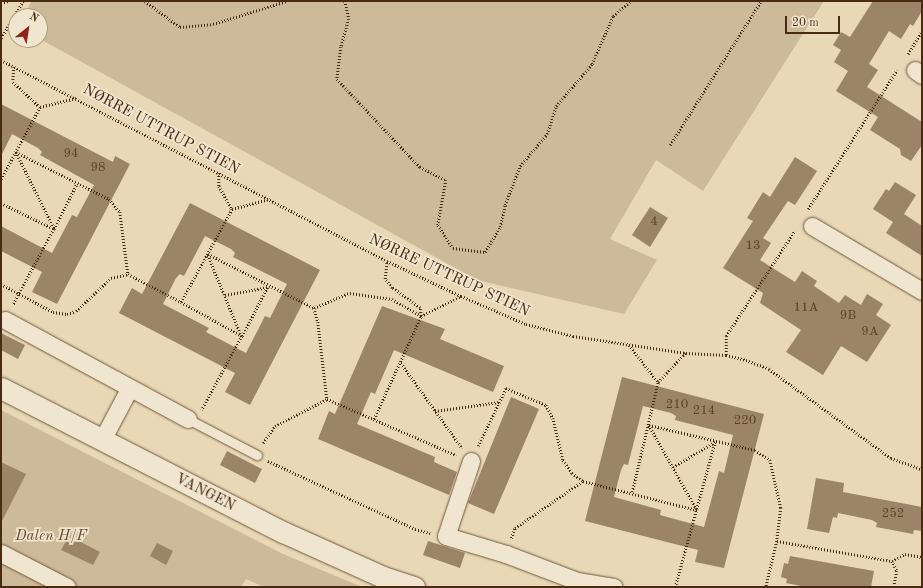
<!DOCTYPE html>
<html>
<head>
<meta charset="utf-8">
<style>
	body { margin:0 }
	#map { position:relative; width:923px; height:588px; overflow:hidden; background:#e8d8b5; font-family:"Old Standard TT",serif }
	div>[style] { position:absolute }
	.green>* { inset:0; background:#cdba99 }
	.building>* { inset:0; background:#9c8467 }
	.path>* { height:2.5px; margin-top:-1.25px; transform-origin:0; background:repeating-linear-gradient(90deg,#492a13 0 1px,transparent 0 3px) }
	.roads { filter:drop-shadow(0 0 1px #71563c) drop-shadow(0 0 1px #71563c) }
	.service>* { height:9px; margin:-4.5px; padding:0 4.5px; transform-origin:4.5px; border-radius:4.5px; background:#f0e6cf }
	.minor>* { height:17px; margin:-8.5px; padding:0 8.5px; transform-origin:8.5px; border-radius:8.5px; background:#f0e6cf }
	.tertiary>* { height:21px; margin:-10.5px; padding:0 10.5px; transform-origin:10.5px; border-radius:10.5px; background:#f0e6cf }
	span { translate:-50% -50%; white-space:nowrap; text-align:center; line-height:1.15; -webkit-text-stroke:3.5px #f0e6cf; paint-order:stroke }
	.number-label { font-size:13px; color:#5e4028 }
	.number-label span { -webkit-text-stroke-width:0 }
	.street-label { font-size:15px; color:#492a13 }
	.park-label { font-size:15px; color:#63472e; font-style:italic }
	.frame { position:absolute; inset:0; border:2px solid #492a13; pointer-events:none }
	.north { position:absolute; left:8px; top:8px; width:40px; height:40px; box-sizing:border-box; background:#f0e6cf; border:1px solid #ad9b84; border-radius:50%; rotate:30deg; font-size:11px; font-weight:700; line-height:16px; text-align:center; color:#492a13 }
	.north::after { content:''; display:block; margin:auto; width:14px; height:18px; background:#8f2418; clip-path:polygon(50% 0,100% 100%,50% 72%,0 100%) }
	.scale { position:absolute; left:785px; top:16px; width:55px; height:18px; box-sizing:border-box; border:2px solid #492a13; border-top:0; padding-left:5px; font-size:12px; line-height:14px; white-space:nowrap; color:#492a13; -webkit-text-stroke:3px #f0e6cf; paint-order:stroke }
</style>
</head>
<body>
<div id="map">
	<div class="green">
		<i style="clip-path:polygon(32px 1px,824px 1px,703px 191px,656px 160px,610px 239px,657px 260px,624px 314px,477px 280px,40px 39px,40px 16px,23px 16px)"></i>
		<i style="clip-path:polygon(1px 410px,283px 554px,362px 587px,264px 587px,246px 579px,241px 587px,1px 587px)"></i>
	</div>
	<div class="building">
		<i style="clip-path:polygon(873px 1px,922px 1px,922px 11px,913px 26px,910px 24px,901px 39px,889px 31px,869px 64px,878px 70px,867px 87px,922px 122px,922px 145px,911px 161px,901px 155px,900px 149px,870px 130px,878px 117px,836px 91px,848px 71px,834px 62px,841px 50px,833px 45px,841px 32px,850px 37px)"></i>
		<i style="clip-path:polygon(1px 104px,113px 162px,115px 156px,130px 164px,57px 304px,32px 292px,42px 272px,1px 251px,1px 226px,52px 253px,72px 215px,77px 217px,94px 185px,40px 155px,42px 152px,38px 148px,12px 134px,1px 156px)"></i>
		<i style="clip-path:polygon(795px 157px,817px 171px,795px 205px,788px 201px,763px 238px,771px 243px,760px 260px,795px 282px,802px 271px,817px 281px,814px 286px,839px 303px,845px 295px,861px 305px,867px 294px,883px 304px,876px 315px,891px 325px,867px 362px,841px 346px,823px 375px,786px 352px,801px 330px,760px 303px,763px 293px,723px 268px,753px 221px,747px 218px,763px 192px,770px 197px)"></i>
		<i style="clip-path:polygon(895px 182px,916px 195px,904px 214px,922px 226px,922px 256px,886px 233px,893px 222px,873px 209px,886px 189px,889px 191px)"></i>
		<i style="clip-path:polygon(evenodd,190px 203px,320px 270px,250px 405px,225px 392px,235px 373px,119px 313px,132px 288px,142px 294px,190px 203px,205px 236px,231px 249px,235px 253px,233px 257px,287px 284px,270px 318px,265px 316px,246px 353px,206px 332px,209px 328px,163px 304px,176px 278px,180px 274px,184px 276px,205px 236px)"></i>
		<i style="clip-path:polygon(650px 207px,668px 218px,650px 247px,632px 235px)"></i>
		<i style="clip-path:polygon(382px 306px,445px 329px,440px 339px,504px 366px,493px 392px,394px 350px,375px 394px,371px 392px,357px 424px,435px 457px,434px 462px,457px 472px,449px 495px,318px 439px,329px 411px,335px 414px)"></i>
		<i style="clip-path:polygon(1px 333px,25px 345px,18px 359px,1px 350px)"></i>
		<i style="clip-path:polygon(evenodd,622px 377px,764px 414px,724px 568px,695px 562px,698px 550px,585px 521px,622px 377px,643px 406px,671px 413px,676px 416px,675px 420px,733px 435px,724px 473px,719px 471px,704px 527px,660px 515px,661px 510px,614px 497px,621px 470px,624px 464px,628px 465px,643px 406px)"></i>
		<i style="clip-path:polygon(511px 397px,539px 409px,494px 514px,468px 503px)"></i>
		<i style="clip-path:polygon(227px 451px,262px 469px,255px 483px,220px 465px)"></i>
		<i style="clip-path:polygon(1px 462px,26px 474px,1px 523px)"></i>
		<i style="clip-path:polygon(816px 478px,844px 483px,843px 492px,922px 507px,922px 531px,914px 530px,913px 534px,876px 527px,877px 523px,872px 520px,838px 513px,837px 518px,833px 517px,829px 533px,807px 529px)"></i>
		<i style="clip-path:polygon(69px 536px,100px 552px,93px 565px,61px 550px)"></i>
		<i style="clip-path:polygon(428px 541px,465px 553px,460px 568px,423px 555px)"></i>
		<i style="clip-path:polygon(157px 543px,173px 551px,166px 565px,150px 556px)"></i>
		<i style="clip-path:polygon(790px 556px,874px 571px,871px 587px,806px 587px,786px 583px,787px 579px,781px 577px,784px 563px,788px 564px)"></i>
	</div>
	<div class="path">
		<i style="left:145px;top:1px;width:44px;rotate:36.6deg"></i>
		<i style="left:180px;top:27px;width:33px;rotate:-5deg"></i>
		<i style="left:213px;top:24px;width:77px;rotate:-17.3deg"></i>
		<i style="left:345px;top:1px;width:18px;rotate:77deg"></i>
		<i style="left:349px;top:19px;width:29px;rotate:106deg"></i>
		<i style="left:341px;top:47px;width:32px;rotate:97deg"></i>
		<i style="left:337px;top:79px;width:121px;rotate:46.7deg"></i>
		<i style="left:420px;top:167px;width:29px;rotate:27deg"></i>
		<i style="left:446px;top:180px;width:46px;rotate:100.1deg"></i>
		<i style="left:438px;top:225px;width:27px;rotate:57deg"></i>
		<i style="left:453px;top:248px;width:32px;rotate:7deg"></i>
		<i style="left:485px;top:252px;width:29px;rotate:-59deg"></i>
		<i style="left:500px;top:227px;width:23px;rotate:-77deg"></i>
		<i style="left:505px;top:205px;width:42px;rotate:-69deg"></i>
		<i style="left:520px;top:166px;width:42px;rotate:-49.8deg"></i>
		<i style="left:547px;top:134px;width:29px;rotate:-72deg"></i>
		<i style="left:556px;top:106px;width:55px;rotate:-49.4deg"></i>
		<i style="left:592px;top:64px;width:52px;rotate:-66.4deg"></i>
		<i style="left:613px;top:16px;width:23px;rotate:-40deg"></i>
		<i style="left:1px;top:3px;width:7px;rotate:-16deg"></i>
		<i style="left:1px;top:38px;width:43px;rotate:-59.3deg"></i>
		<i style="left:908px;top:54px;width:27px;rotate:-59deg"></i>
		<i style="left:1px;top:60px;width:435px;rotate:27.5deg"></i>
		<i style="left:387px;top:261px;width:82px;rotate:25.3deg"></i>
		<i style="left:461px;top:296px;width:71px;rotate:23.3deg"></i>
		<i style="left:526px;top:324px;width:49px;rotate:14.3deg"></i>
		<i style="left:573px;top:336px;width:114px;rotate:8.6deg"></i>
		<i style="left:686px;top:353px;width:40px;rotate:2.9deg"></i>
		<i style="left:726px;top:355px;width:21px;rotate:14deg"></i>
		<i style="left:746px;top:360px;width:25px;rotate:21deg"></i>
		<i style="left:769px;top:369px;width:151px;rotate:36.1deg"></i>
		<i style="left:891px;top:458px;width:33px;rotate:20deg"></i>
		<i style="left:14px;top:67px;width:15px;rotate:94deg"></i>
		<i style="left:13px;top:82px;width:37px;rotate:43deg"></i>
		<i style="left:670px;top:145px;width:170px;rotate:-57.7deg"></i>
		<i style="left:16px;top:152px;width:104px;rotate:26.8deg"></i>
		<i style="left:109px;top:199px;width:17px;rotate:50deg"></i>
		<i style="left:120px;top:212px;width:63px;rotate:82.6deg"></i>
		<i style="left:128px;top:274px;width:60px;rotate:27.8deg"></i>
		<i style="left:181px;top:302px;width:106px;rotate:-61.3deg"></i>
		<i style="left:232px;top:209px;width:39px;rotate:-15deg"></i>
		<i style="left:16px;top:152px;width:85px;rotate:63.4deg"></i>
		<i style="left:219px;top:173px;width:13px;rotate:90deg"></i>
		<i style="left:219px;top:186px;width:26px;rotate:61deg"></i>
		<i style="left:1px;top:179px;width:82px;rotate:-61.6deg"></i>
		<i style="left:40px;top:107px;width:37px;rotate:-14deg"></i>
		<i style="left:1px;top:203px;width:59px;rotate:26.1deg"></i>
		<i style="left:54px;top:229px;width:86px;rotate:118.3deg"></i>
		<i style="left:808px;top:209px;width:165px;rotate:-57.4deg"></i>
		<i style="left:54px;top:229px;width:51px;rotate:-63.4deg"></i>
		<i style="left:208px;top:254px;width:119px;rotate:27deg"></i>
		<i style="left:314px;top:308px;width:15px;rotate:74deg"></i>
		<i style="left:318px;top:322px;width:78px;rotate:83.3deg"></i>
		<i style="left:327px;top:399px;width:141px;rotate:23.5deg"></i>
		<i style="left:208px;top:255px;width:87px;rotate:67.6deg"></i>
		<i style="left:1px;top:284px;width:59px;rotate:28.3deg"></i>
		<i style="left:53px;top:312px;width:14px;rotate:8deg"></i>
		<i style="left:67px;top:314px;width:9px;rotate:-18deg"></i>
		<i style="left:76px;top:311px;width:48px;rotate:-43.3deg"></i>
		<i style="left:111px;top:278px;width:17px;rotate:-13deg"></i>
		<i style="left:225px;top:295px;width:44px;rotate:-10.5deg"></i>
		<i style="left:181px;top:302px;width:70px;rotate:29.1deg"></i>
		<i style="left:242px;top:336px;width:84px;rotate:118.4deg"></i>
		<i style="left:314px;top:308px;width:39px;rotate:-23deg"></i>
		<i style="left:350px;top:293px;width:42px;rotate:8.1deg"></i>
		<i style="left:392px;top:299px;width:34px;rotate:30deg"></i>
		<i style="left:421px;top:316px;width:45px;rotate:-26.6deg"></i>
		<i style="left:242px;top:336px;width:56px;rotate:-62.5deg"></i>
		<i style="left:629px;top:345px;width:47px;rotate:51.9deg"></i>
		<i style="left:726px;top:355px;width:19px;rotate:-90deg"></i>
		<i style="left:726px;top:336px;width:126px;rotate:-56.9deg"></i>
		<i style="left:401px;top:363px;width:105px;rotate:54.3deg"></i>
		<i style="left:435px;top:411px;width:65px;rotate:-8deg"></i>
		<i style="left:374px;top:419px;width:113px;rotate:-65.5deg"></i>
		<i style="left:421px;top:316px;width:8px;rotate:-97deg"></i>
		<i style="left:420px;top:308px;width:34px;rotate:-144deg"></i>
		<i style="left:392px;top:288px;width:11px;rotate:-128deg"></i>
		<i style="left:385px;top:279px;width:18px;rotate:-84deg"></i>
		<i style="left:649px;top:425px;width:109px;rotate:13.3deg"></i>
		<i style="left:755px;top:450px;width:18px;rotate:34deg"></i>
		<i style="left:770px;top:460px;width:49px;rotate:77.1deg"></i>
		<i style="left:781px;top:508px;width:33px;rotate:97deg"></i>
		<i style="left:777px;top:541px;width:47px;rotate:103.4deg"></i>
		<i style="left:649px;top:425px;width:98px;rotate:60.5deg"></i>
		<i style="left:263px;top:443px;width:21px;rotate:-55deg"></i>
		<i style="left:275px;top:426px;width:59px;rotate:-27.4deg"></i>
		<i style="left:478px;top:446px;width:64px;rotate:-64.2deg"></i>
		<i style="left:506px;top:388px;width:43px;rotate:23deg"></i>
		<i style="left:546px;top:405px;width:15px;rotate:62deg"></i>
		<i style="left:553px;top:418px;width:43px;rotate:76.6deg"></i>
		<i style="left:563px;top:460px;width:16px;rotate:55deg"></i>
		<i style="left:572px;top:473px;width:14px;rotate:36deg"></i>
		<i style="left:583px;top:481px;width:118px;rotate:14.3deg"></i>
		<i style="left:268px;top:461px;width:162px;rotate:24.8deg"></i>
		<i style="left:415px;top:529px;width:16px;rotate:15deg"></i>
		<i style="left:673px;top:467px;width:49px;rotate:-30.8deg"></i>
		<i style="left:632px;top:492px;width:113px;rotate:-76.7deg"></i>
		<i style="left:658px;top:382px;width:40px;rotate:-47deg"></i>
		<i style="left:511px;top:538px;width:11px;rotate:-68deg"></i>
		<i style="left:515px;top:528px;width:83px;rotate:-34.7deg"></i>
		<i style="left:777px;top:541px;width:117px;rotate:9.9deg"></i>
		<i style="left:892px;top:561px;width:15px;rotate:-28deg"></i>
		<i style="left:905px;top:554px;width:17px;rotate:10deg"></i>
		<i style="left:892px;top:561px;width:11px;rotate:63deg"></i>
		<i style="left:897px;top:571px;width:16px;rotate:101deg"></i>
		<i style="left:675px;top:587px;width:150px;rotate:-74.6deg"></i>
	</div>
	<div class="roads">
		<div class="service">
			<i style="left:188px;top:419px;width:78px;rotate:27.6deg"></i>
		</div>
		<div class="minor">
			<i style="left:915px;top:70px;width:9px;rotate:36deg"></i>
			<i style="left:812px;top:226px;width:128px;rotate:30.6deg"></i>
			<i style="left:5px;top:320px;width:208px;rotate:28.4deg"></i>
			<i style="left:102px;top:440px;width:58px;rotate:-62.1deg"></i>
			<i style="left:471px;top:461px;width:79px;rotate:108.4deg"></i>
			<i style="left:446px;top:536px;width:63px;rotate:16.7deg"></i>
			<i style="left:506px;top:554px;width:76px;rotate:20.8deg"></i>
			<i style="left:577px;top:581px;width:37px;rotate:9deg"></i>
			<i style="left:1px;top:553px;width:74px;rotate:27.3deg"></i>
		</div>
		<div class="tertiary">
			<i style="left:1px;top:388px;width:317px;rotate:27.1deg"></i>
			<i style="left:283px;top:532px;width:110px;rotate:24.2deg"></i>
			<i style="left:383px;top:577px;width:33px;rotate:18deg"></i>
		</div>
	</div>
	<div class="number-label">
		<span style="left:71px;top:154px">94</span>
		<span style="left:98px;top:168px">98</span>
		<span style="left:654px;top:222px">4</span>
		<span style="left:753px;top:246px">13</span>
		<span style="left:806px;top:308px">11A</span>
		<span style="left:848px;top:316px">9B</span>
		<span style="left:870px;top:332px">9A</span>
		<span style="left:677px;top:405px">210</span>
		<span style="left:704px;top:411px">214</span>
		<span style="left:745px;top:421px">220</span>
		<span style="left:893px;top:514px">252</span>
	</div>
	<div class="street-label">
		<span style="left:161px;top:130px;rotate:28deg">NØRRE UTTRUP STIEN</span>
		<span style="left:449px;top:276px;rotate:25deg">NØRRE UTTRUP STIEN</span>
		<span style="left:205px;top:493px;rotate:27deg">VANGEN</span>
	</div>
	<div class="park-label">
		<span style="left:51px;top:537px">Dalen H/F</span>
	</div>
	<div class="frame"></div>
	<div class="north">N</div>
	<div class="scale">20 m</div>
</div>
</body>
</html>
